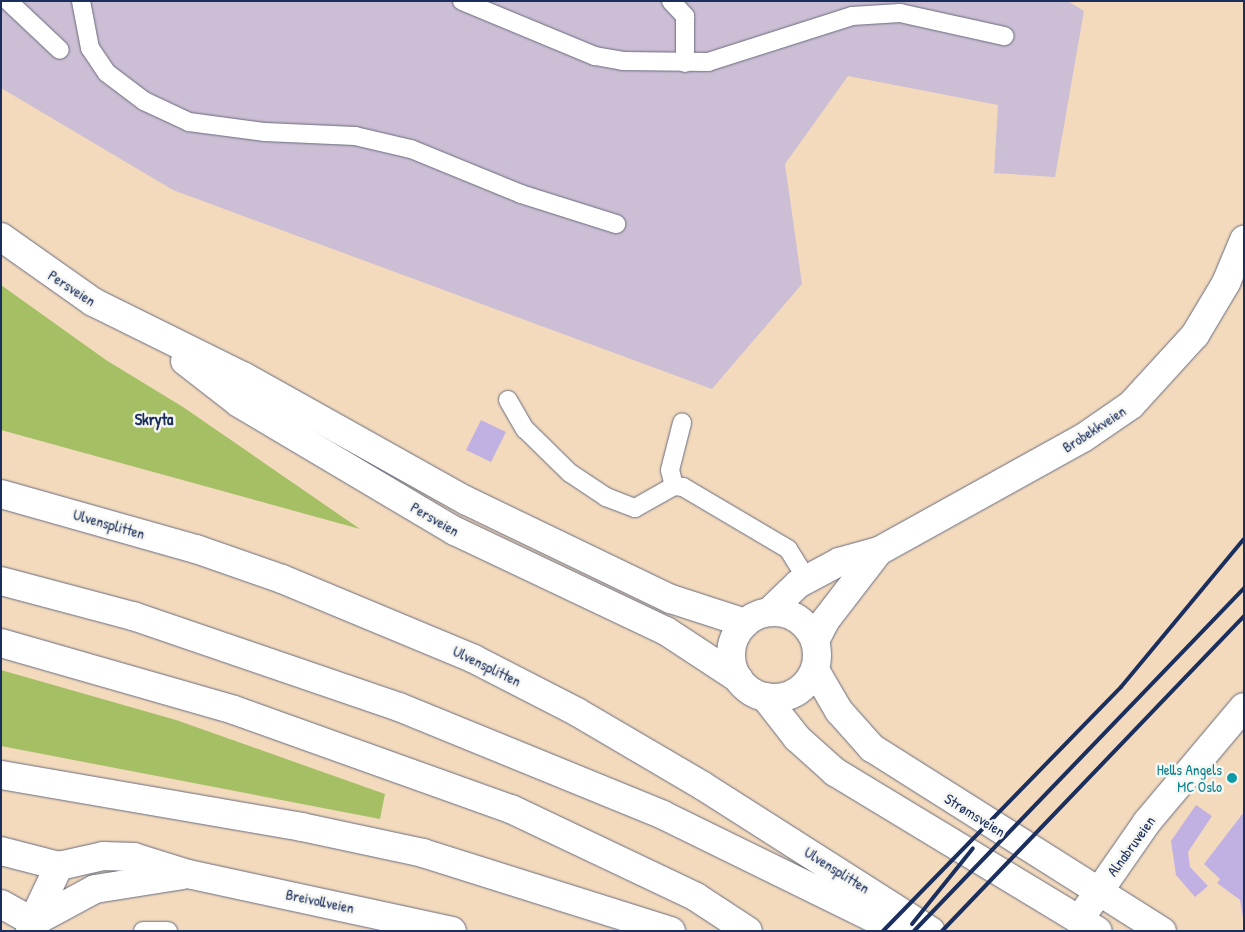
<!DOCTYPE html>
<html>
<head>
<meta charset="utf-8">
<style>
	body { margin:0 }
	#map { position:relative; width:1245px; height:932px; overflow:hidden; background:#f3dabd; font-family:"Patrick Hand",sans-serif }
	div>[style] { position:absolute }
	.industrial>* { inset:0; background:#ccbed4 }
	.green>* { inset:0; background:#a5bf65 }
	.building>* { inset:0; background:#c1b1e3 }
	.roads { filter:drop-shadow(0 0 1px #676b7f) drop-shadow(0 0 1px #676b7f) }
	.service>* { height:18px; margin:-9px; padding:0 9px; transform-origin:9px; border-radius:9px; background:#fff }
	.minor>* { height:28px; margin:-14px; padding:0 14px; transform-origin:14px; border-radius:14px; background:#fff }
	.tertiary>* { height:28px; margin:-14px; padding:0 14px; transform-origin:14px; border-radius:14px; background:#fff }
	.secondary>* { height:28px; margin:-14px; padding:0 14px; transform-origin:14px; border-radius:14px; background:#fff }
	.secondary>.ring { margin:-14px; padding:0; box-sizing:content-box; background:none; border:28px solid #fff; border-radius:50% }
	.motorway>* { height:28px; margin:-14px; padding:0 14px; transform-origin:14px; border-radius:14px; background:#fff }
	.rail>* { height:4px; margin:-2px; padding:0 2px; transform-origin:2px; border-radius:2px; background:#1b2f5e }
	.dots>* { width:14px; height:14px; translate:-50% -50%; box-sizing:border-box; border:2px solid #f6f6f2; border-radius:50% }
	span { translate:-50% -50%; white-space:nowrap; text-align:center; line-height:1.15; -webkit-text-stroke:5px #f6f6f2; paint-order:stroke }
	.street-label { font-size:15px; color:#1b2f5e }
	.culture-label { font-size:15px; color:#0d838f }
	.right { translate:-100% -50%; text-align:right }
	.neighbourhood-label { font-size:16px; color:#1b2f5e; font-weight:700 }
	.frame { position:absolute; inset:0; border:2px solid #1b2f5e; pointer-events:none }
</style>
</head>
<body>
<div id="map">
	<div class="industrial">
		<i style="clip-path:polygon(1px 1px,1068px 1px,1084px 11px,1055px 177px,994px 173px,998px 105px,848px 76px,785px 164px,802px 284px,712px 389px,173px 190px,1px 88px)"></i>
	</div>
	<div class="green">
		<i style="clip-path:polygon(1px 285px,106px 360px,183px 407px,360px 529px,1px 430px)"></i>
		<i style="clip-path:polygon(1px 670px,176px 720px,385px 794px,380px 819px,1px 746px)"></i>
	</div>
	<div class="building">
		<i style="clip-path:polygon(481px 420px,506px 432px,491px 462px,466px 450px)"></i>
		<i style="clip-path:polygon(1196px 805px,1212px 816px,1188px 852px,1190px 867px,1208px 886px,1195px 897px,1176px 875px,1171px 841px)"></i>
		<i style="clip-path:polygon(1244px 812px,1244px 918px,1243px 918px,1240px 900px,1217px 883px,1220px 879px,1204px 864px)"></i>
	</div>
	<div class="roads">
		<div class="service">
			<i style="left:8px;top:1px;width:71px;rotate:43.3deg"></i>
			<i style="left:81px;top:1px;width:48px;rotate:79.2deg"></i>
			<i style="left:90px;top:48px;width:30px;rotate:56deg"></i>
			<i style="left:107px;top:73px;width:46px;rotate:37.1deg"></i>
			<i style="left:144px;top:101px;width:50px;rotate:25deg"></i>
			<i style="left:189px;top:122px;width:77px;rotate:7.5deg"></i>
			<i style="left:265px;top:132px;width:90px;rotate:2.5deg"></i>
			<i style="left:355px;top:136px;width:57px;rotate:13.1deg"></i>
			<i style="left:411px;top:149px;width:119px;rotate:22.2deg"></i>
			<i style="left:521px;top:194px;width:100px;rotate:17.5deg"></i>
			<i style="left:462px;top:1px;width:144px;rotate:22.5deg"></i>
			<i style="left:595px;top:56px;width:27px;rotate:10deg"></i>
			<i style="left:622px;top:61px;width:86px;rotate:0.7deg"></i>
			<i style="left:708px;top:62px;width:151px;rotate:-17.7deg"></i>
			<i style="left:852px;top:16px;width:48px;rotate:-3.6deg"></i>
			<i style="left:900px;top:13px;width:107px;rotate:12.5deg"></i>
			<i style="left:671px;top:1px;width:21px;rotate:47deg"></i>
			<i style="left:685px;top:16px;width:47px;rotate:90deg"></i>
			<i style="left:508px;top:400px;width:34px;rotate:60deg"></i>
			<i style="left:525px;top:429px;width:63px;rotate:44.4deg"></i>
			<i style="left:570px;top:473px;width:43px;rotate:33.7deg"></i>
			<i style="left:606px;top:497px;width:31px;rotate:21deg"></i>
			<i style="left:635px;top:508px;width:45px;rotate:-29.4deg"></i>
			<i style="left:674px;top:486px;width:9px;rotate:6deg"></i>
			<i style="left:683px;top:487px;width:122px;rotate:30.6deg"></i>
			<i style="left:788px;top:549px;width:36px;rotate:58deg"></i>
			<i style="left:674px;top:486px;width:16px;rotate:-104deg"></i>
			<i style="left:670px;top:470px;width:49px;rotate:-75.7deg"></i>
			<i style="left:143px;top:931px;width:25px"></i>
		</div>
		<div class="minor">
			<i style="left:1079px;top:920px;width:119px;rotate:-55.2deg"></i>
			<i style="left:1147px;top:822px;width:150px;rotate:-49.9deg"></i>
		</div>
		<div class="tertiary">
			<i style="left:769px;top:612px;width:40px;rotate:-44deg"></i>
			<i style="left:798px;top:584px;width:47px;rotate:-28.2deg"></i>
			<i style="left:839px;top:562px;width:41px;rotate:-15.4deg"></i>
			<i style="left:879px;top:551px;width:233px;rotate:-29deg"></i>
			<i style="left:1083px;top:438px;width:58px;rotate:-34.5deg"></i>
			<i style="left:1131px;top:405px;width:95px;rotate:-47.6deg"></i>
			<i style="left:1195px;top:335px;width:61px;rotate:-59.2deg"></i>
			<i style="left:1226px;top:283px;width:47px;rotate:-67.3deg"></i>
			<i style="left:815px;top:641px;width:22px;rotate:-63deg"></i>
			<i style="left:825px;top:621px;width:88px;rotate:-52.4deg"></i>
			<i style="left:1px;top:851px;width:60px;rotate:14.5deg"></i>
			<i style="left:59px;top:866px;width:45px;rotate:-12.8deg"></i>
			<i style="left:103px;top:856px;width:31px;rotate:2deg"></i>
			<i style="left:134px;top:857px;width:57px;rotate:17.5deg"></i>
			<i style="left:188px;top:874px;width:270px;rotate:12.2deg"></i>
			<i style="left:1px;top:904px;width:38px;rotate:29deg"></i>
			<i style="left:34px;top:922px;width:69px;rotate:-28.4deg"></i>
			<i style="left:95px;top:889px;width:88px;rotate:-9.1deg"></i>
			<i style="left:30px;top:927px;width:68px;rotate:-64.6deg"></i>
		</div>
		<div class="secondary">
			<i style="left:1px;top:237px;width:113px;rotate:35.2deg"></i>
			<i style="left:93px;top:302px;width:167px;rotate:26.3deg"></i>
			<i style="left:243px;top:376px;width:257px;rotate:29.2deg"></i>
			<i style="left:467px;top:501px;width:226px;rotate:25.7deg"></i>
			<i style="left:671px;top:599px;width:78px;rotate:18deg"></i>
			<i style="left:185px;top:361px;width:68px;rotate:37.9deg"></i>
			<i style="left:239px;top:403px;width:251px;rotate:30.7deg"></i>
			<i style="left:455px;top:531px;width:233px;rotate:25.4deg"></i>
			<i style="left:666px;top:631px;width:87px;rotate:33.3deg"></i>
			<i class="ring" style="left:731px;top:612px;width:58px;height:58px"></i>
			<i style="left:815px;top:670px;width:48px;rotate:59.7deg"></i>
			<i style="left:839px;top:711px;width:50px;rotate:48.3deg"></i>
			<i style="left:872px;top:748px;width:343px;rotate:32.3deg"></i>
			<i style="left:765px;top:697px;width:52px;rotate:52deg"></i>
			<i style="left:797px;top:738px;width:51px;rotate:41.8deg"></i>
			<i style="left:835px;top:772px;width:307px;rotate:31.2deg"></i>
		</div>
		<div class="motorway">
			<i style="left:1px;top:494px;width:203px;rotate:15.8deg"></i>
			<i style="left:196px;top:549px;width:91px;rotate:19.2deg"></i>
			<i style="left:282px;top:579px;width:208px;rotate:22.6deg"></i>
			<i style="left:474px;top:659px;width:116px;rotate:27.2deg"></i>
			<i style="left:577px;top:712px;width:146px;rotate:30.4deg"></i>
			<i style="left:703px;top:786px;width:270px;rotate:32.5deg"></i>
			<i style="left:1px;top:581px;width:137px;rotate:14.9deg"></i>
			<i style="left:133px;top:616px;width:281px;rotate:18.9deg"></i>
			<i style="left:399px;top:707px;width:285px;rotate:22.2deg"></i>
			<i style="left:663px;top:815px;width:264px;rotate:26.1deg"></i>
			<i style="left:1px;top:643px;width:242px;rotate:16deg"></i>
			<i style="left:234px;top:710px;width:294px;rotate:19.7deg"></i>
			<i style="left:511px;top:809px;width:205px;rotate:25.4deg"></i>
			<i style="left:696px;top:897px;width:62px;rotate:33.2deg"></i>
			<i style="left:1px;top:775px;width:305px;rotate:9.8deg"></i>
			<i style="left:302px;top:827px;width:124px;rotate:12.1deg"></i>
			<i style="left:423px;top:853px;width:260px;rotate:17.5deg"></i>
		</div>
	</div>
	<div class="rail">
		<i style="left:912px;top:924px;width:97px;rotate:-51.2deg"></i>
		<i style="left:883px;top:931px;width:341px;rotate:-45.7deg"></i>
		<i style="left:1121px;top:687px;width:192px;rotate:-50.3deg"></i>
		<i style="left:914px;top:931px;width:476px;rotate:-46.1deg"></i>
		<i style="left:942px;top:931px;width:436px;rotate:-46.2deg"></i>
	</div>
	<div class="dots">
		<i style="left:1232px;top:778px;background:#0f9aa8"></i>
	</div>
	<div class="street-label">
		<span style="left:72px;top:288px;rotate:33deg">Persveien</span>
		<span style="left:1094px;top:429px;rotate:-33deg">Brobekkveien</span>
		<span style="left:435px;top:519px;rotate:30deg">Persveien</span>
		<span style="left:109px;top:524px;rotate:16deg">Ulvensplitten</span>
		<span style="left:487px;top:666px;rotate:26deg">Ulvensplitten</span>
		<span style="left:975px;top:815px;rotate:32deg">Strømsveien</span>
		<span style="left:1131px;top:846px;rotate:-54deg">Alnabruveien</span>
		<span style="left:837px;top:870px;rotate:32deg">Ulvensplitten</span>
		<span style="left:320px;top:901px;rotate:12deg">Breivollveien</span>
	</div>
	<div class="culture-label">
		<span class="right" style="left:1222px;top:778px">Hells Angels<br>MC Oslo</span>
	</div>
	<div class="neighbourhood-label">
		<span style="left:154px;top:419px">Skryta</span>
	</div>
	<div class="frame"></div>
</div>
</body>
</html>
